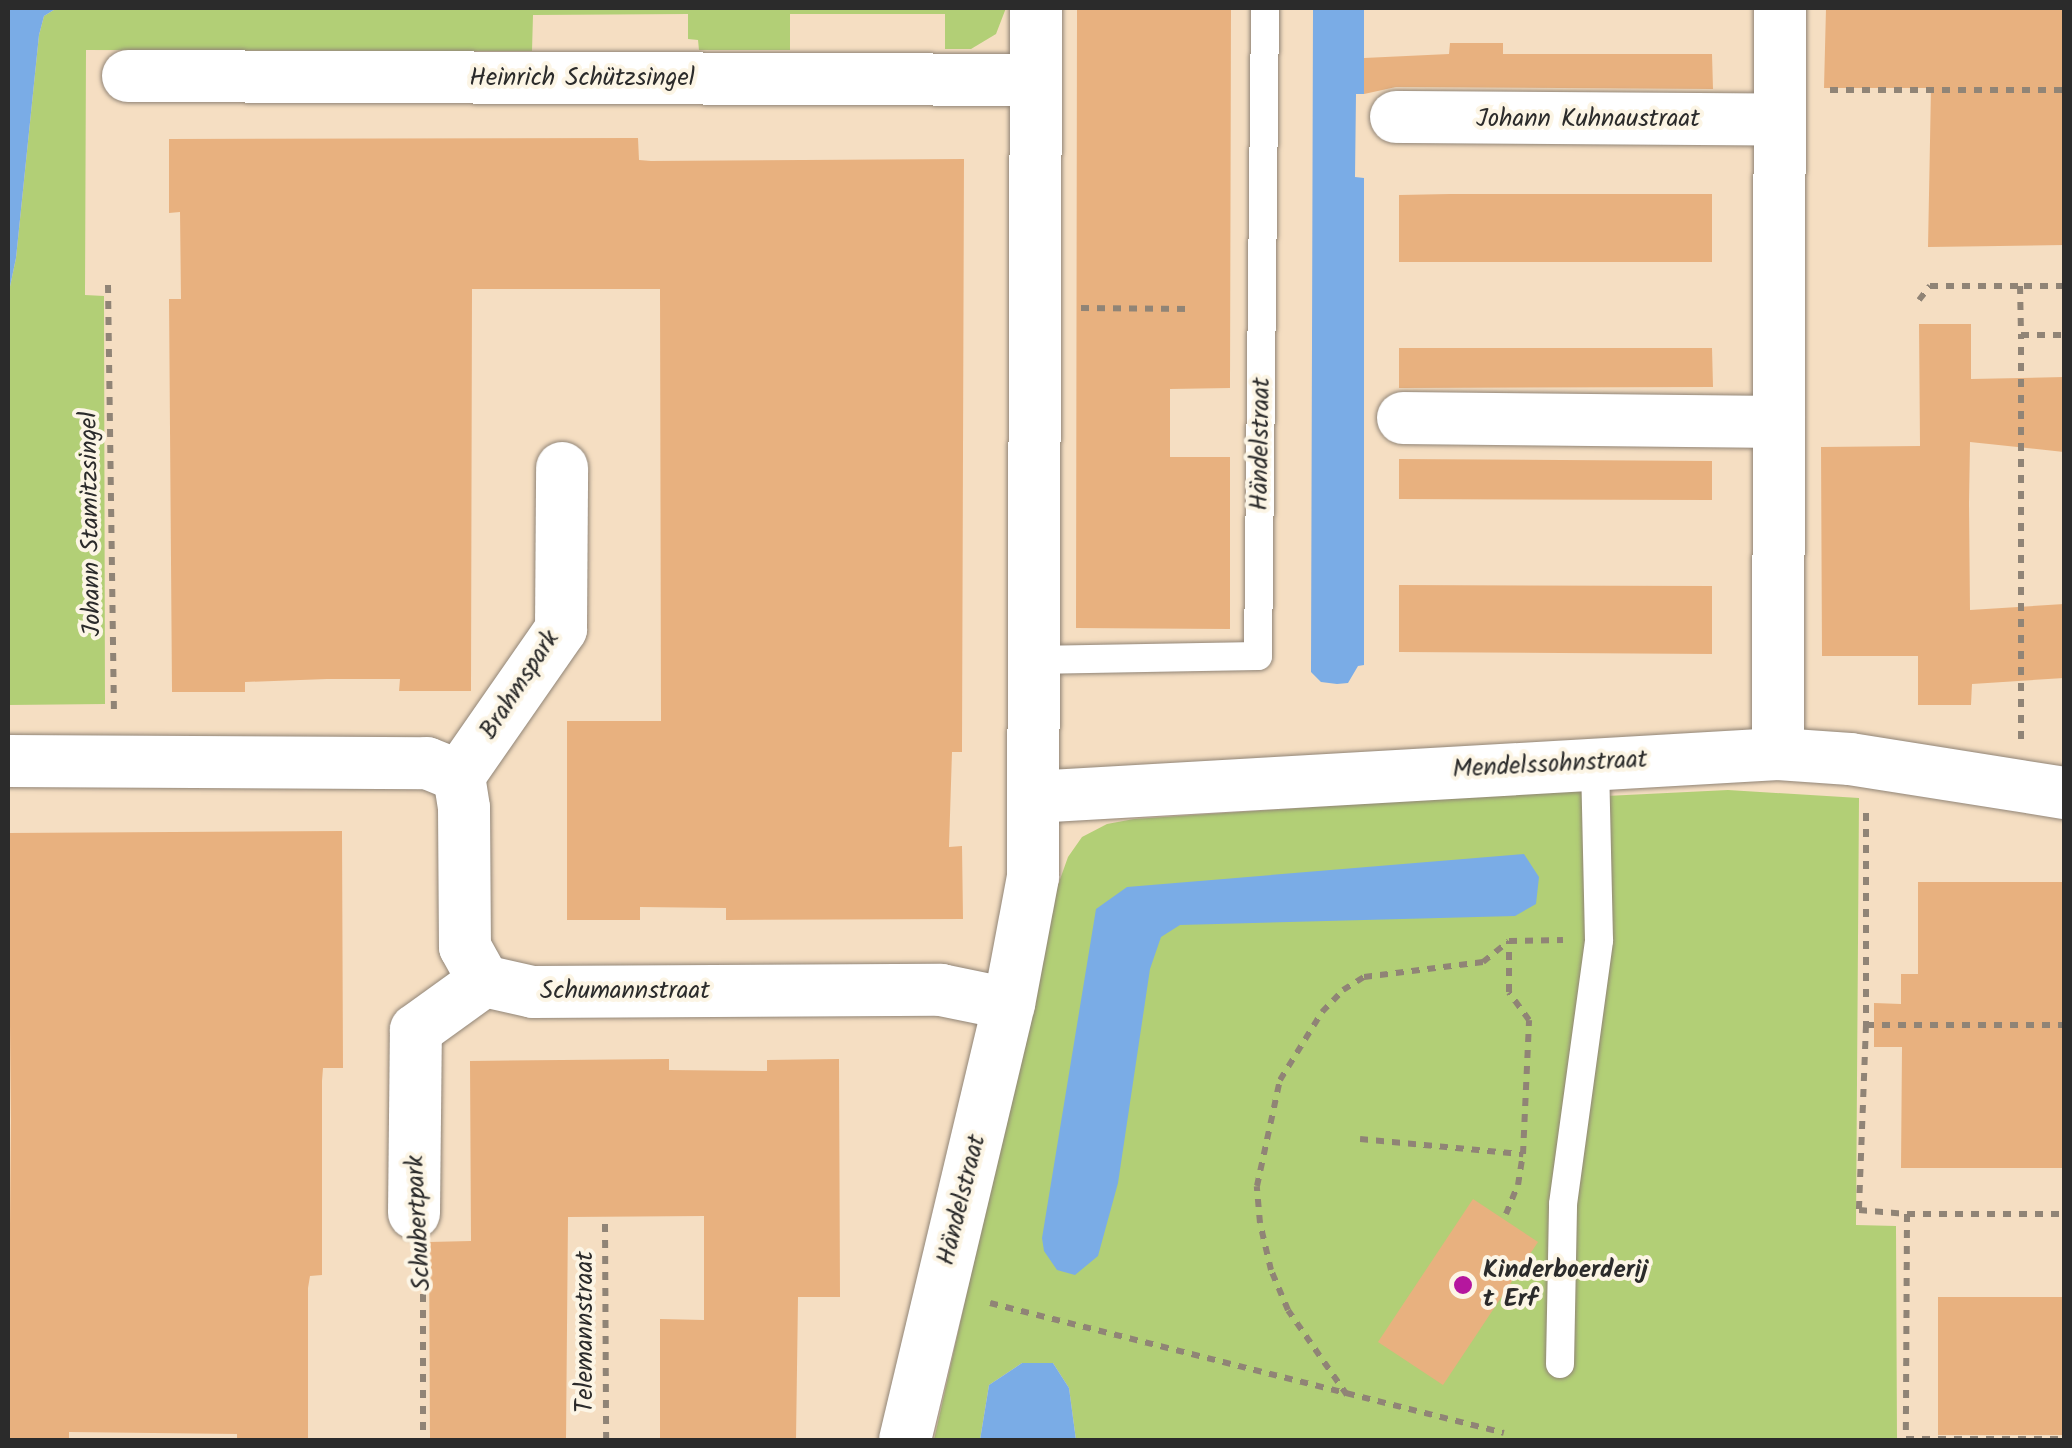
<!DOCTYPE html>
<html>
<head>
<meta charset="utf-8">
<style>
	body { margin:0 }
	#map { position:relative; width:2072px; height:1448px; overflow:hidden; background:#f5dec2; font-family:Kalam,sans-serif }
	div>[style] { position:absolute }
	.green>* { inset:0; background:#b2cf76 }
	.water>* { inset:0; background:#7aace6 }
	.building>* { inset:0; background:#e8b17f }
	.path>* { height:6px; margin-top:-3px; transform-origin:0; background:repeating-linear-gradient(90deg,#908476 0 8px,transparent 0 16px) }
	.roads { filter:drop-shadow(0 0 2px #908476) drop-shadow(0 0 2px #908476) }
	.lane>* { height:28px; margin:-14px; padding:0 14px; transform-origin:14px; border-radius:14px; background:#fff }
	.street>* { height:52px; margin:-26px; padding:0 26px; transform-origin:26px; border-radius:26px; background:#fff }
	.dots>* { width:28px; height:28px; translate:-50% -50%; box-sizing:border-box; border:5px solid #fcf5e5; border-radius:50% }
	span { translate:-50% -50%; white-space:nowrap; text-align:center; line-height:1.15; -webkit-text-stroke:8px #fcf5e5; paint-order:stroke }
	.street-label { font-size:25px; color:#2b2b2b }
	.poi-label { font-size:25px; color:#2b2b2b; font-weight:700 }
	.left { translate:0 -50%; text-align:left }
	.frame { position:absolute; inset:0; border:10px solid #2b2b2b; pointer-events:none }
</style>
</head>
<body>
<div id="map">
	<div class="green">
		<i style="clip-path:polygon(57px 8px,1006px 8px,996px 34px,971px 49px,945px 49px,945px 14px,790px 14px,790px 50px,699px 50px,698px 40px,688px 39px,688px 14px,533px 15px,532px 51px,86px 50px,85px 295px,104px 296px,105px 704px,8px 705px,8px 296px,16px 258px,39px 35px,44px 16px)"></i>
		<i style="clip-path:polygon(1584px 789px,1606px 796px,1728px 790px,1859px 798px,1856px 1225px,1896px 1226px,1897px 1440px,1076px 1440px,1069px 1388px,1053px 1363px,1022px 1363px,989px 1385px,980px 1440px,934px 1440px,1058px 885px,1068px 857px,1082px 837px,1107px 824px,1134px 819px)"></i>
	</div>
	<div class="water">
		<i style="clip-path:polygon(8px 8px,57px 8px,44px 16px,39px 35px,16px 258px,8px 296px)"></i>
		<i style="clip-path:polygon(1313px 8px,1364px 8px,1364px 94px,1356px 94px,1355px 177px,1364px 178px,1364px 665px,1358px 666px,1348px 683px,1337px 684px,1321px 682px,1311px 672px)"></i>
		<i style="clip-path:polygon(1524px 854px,1539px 877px,1536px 904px,1515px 916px,1180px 925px,1161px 937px,1150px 969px,1118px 1183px,1098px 1256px,1075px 1275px,1057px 1270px,1044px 1251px,1042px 1238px,1096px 909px,1127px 887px)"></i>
		<i style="clip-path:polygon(1022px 1363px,1053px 1363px,1069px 1388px,1076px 1440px,980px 1440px,989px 1385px)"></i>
	</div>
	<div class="building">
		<i style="clip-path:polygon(1077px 8px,1231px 8px,1230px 388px,1170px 389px,1170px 457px,1230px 457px,1230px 629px,1076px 628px)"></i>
		<i style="clip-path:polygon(1826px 8px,2064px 8px,2064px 245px,1928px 247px,1931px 88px,1824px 88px)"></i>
		<i style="clip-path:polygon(1450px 43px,1503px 43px,1503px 54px,1712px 54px,1713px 89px,1396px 87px,1364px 94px,1364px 58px,1449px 54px)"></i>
		<i style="clip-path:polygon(638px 138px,639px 160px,651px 161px,964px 159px,962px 752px,952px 752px,949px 847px,962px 846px,963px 919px,726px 920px,726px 908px,640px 907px,640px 920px,567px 920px,567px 721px,661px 721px,660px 289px,472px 289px,471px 691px,399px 691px,400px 679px,327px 679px,245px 682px,245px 692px,172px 692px,169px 299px,181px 299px,180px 212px,169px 213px,169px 139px)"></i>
		<i style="clip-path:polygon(1450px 194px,1712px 194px,1712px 262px,1399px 262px,1399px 195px)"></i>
		<i style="clip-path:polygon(1919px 324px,1971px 324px,1971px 379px,2064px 377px,2064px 452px,1970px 442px,1969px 503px,1970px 610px,2064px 604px,2064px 678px,1972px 684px,1971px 705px,1918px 705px,1918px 656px,1822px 656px,1821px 447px,1920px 446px)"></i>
		<i style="clip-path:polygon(1399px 348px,1712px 348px,1713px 387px,1399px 388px)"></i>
		<i style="clip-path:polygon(1399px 459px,1712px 461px,1712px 500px,1399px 499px)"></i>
		<i style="clip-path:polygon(1399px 585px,1712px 586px,1712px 654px,1399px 652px)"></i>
		<i style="clip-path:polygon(342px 831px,343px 1068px,323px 1068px,322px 1081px,322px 1275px,310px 1276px,308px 1288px,308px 1440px,237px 1440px,237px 1434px,69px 1432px,69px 1440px,8px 1440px,11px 1120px,8px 833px)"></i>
		<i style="clip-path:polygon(1918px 882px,2064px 882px,2064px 1168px,1901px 1168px,1902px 1047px,1874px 1047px,1874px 1003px,1901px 1004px,1901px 974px,1918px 974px)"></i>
		<i style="clip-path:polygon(669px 1059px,669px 1070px,767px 1071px,767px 1060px,839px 1059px,840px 1297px,798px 1297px,796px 1440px,660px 1440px,660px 1319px,704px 1320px,704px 1216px,568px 1217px,566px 1440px,430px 1440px,429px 1242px,471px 1241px,470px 1061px)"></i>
		<i style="clip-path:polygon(1473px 1199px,1538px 1242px,1443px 1385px,1378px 1342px)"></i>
		<i style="clip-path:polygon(1938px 1297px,2064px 1297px,2064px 1435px,1938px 1435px)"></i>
	</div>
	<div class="path">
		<i style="left:1830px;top:90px;width:234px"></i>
		<i style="left:108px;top:285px;width:429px;rotate:89.2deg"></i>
		<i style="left:2064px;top:286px;width:44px;rotate:180deg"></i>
		<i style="left:2020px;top:286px;width:49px;rotate:88.8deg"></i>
		<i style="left:2021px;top:335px;width:43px"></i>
		<i style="left:1919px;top:300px;width:18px;rotate:-52deg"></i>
		<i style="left:1930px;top:286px;width:90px"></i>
		<i style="left:1081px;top:308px;width:110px;rotate:0.5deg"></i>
		<i style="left:2021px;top:739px;width:404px;rotate:-90deg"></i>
		<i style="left:1866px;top:813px;width:212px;rotate:90deg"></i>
		<i style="left:1866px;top:1025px;width:185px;rotate:92.2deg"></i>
		<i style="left:1859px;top:1210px;width:48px;rotate:4.8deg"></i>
		<i style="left:1907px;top:1214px;width:226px;rotate:90.3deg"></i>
		<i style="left:1866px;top:1025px;width:198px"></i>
		<i style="left:1360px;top:1139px;width:164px;rotate:5.3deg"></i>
		<i style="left:1523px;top:1154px;width:134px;rotate:-87.4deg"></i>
		<i style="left:1529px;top:1020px;width:34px;rotate:-126deg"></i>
		<i style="left:1509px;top:992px;width:51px;rotate:-90deg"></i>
		<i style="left:1506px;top:1214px;width:31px;rotate:-68deg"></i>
		<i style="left:1518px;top:1185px;width:31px;rotate:-81deg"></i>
		<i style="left:1907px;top:1214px;width:157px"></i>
		<i style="left:605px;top:1224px;width:216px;rotate:89.7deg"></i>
		<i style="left:423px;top:1262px;width:178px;rotate:90deg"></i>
		<i style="left:990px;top:1303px;width:530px;rotate:14.19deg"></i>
		<i style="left:1347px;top:1395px;width:103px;rotate:-124.8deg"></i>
		<i style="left:1288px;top:1310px;width:43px;rotate:-113deg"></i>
		<i style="left:1271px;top:1270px;width:48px;rotate:-103.2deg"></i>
		<i style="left:1260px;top:1223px;width:37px;rotate:-95deg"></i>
		<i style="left:1257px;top:1186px;width:108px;rotate:-77.8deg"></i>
		<i style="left:1280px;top:1080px;width:80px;rotate:-58.3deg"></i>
		<i style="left:1322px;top:1012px;width:30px;rotate:-46deg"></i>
		<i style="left:1343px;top:990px;width:25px;rotate:-32deg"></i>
		<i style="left:1364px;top:977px;width:120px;rotate:-7.2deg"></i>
		<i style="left:1483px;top:962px;width:33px;rotate:-39deg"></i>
		<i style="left:1509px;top:941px;width:54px;rotate:-1.1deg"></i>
		<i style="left:1906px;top:1439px;width:158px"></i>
	</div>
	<div class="roads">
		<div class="lane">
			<i style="left:1033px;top:660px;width:225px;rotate:-1deg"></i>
			<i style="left:1258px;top:656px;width:648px;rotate:-89.38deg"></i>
			<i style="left:1560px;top:1364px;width:160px;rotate:-88.9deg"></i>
			<i style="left:1563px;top:1204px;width:266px;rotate:-82.2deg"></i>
			<i style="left:1599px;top:940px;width:179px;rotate:-91.3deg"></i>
		</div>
		<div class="street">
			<i style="left:128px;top:76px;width:908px;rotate:0.25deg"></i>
			<i style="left:1396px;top:117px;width:384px;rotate:0.4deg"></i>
			<i style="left:1403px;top:418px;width:376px;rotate:0.6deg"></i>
			<i style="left:1778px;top:754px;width:746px;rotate:-89.85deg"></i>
			<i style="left:8px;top:761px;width:419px;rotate:0.3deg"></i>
			<i style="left:427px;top:763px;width:35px;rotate:22deg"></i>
			<i style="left:459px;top:776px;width:32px;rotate:81deg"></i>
			<i style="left:464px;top:808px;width:139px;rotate:89.6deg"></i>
			<i style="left:465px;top:947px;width:39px;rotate:61deg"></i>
			<i style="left:484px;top:981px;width:50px;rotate:12.7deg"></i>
			<i style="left:533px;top:992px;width:408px;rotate:-0.3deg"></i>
			<i style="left:941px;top:990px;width:69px;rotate:11.6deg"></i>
			<i style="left:459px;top:776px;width:179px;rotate:-55.2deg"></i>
			<i style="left:561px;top:629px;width:161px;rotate:-89.6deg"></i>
			<i style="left:1033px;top:797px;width:746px;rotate:-3.3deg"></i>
			<i style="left:1778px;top:754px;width:72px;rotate:4deg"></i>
			<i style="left:1850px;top:759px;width:217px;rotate:9deg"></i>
			<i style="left:414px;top:1213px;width:183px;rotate:-89.4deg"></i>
			<i style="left:416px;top:1030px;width:84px;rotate:-35.8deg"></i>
			<i style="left:905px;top:1440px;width:448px;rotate:-76.6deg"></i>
			<i style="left:1009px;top:1004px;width:129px;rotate:-79.3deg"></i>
			<i style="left:1033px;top:877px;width:869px;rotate:-89.8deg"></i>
		</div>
	</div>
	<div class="dots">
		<i style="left:1463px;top:1285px;background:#b5179e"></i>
	</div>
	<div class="street-label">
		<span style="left:582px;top:78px">Heinrich Schützsingel</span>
		<span style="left:1588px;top:119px">Johann Kuhnaustraat</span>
		<span style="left:1261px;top:444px;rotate:-89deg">Händelstraat</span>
		<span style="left:91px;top:524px;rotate:-91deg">Johann Stamitzsingel</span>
		<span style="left:520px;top:685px;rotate:-57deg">Brahmspark</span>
		<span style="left:1550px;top:765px;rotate:-3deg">Mendelssohnstraat</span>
		<span style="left:625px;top:991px">Schumannstraat</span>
		<span style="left:962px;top:1200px;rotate:-76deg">Händelstraat</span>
		<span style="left:419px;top:1223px;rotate:-93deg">Schubertpark</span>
		<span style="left:585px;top:1332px;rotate:-90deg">Telemannstraat</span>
	</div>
	<div class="poi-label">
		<span class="left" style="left:1483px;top:1285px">Kinderboerderij<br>t Erf</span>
	</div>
	<div class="frame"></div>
</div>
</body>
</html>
